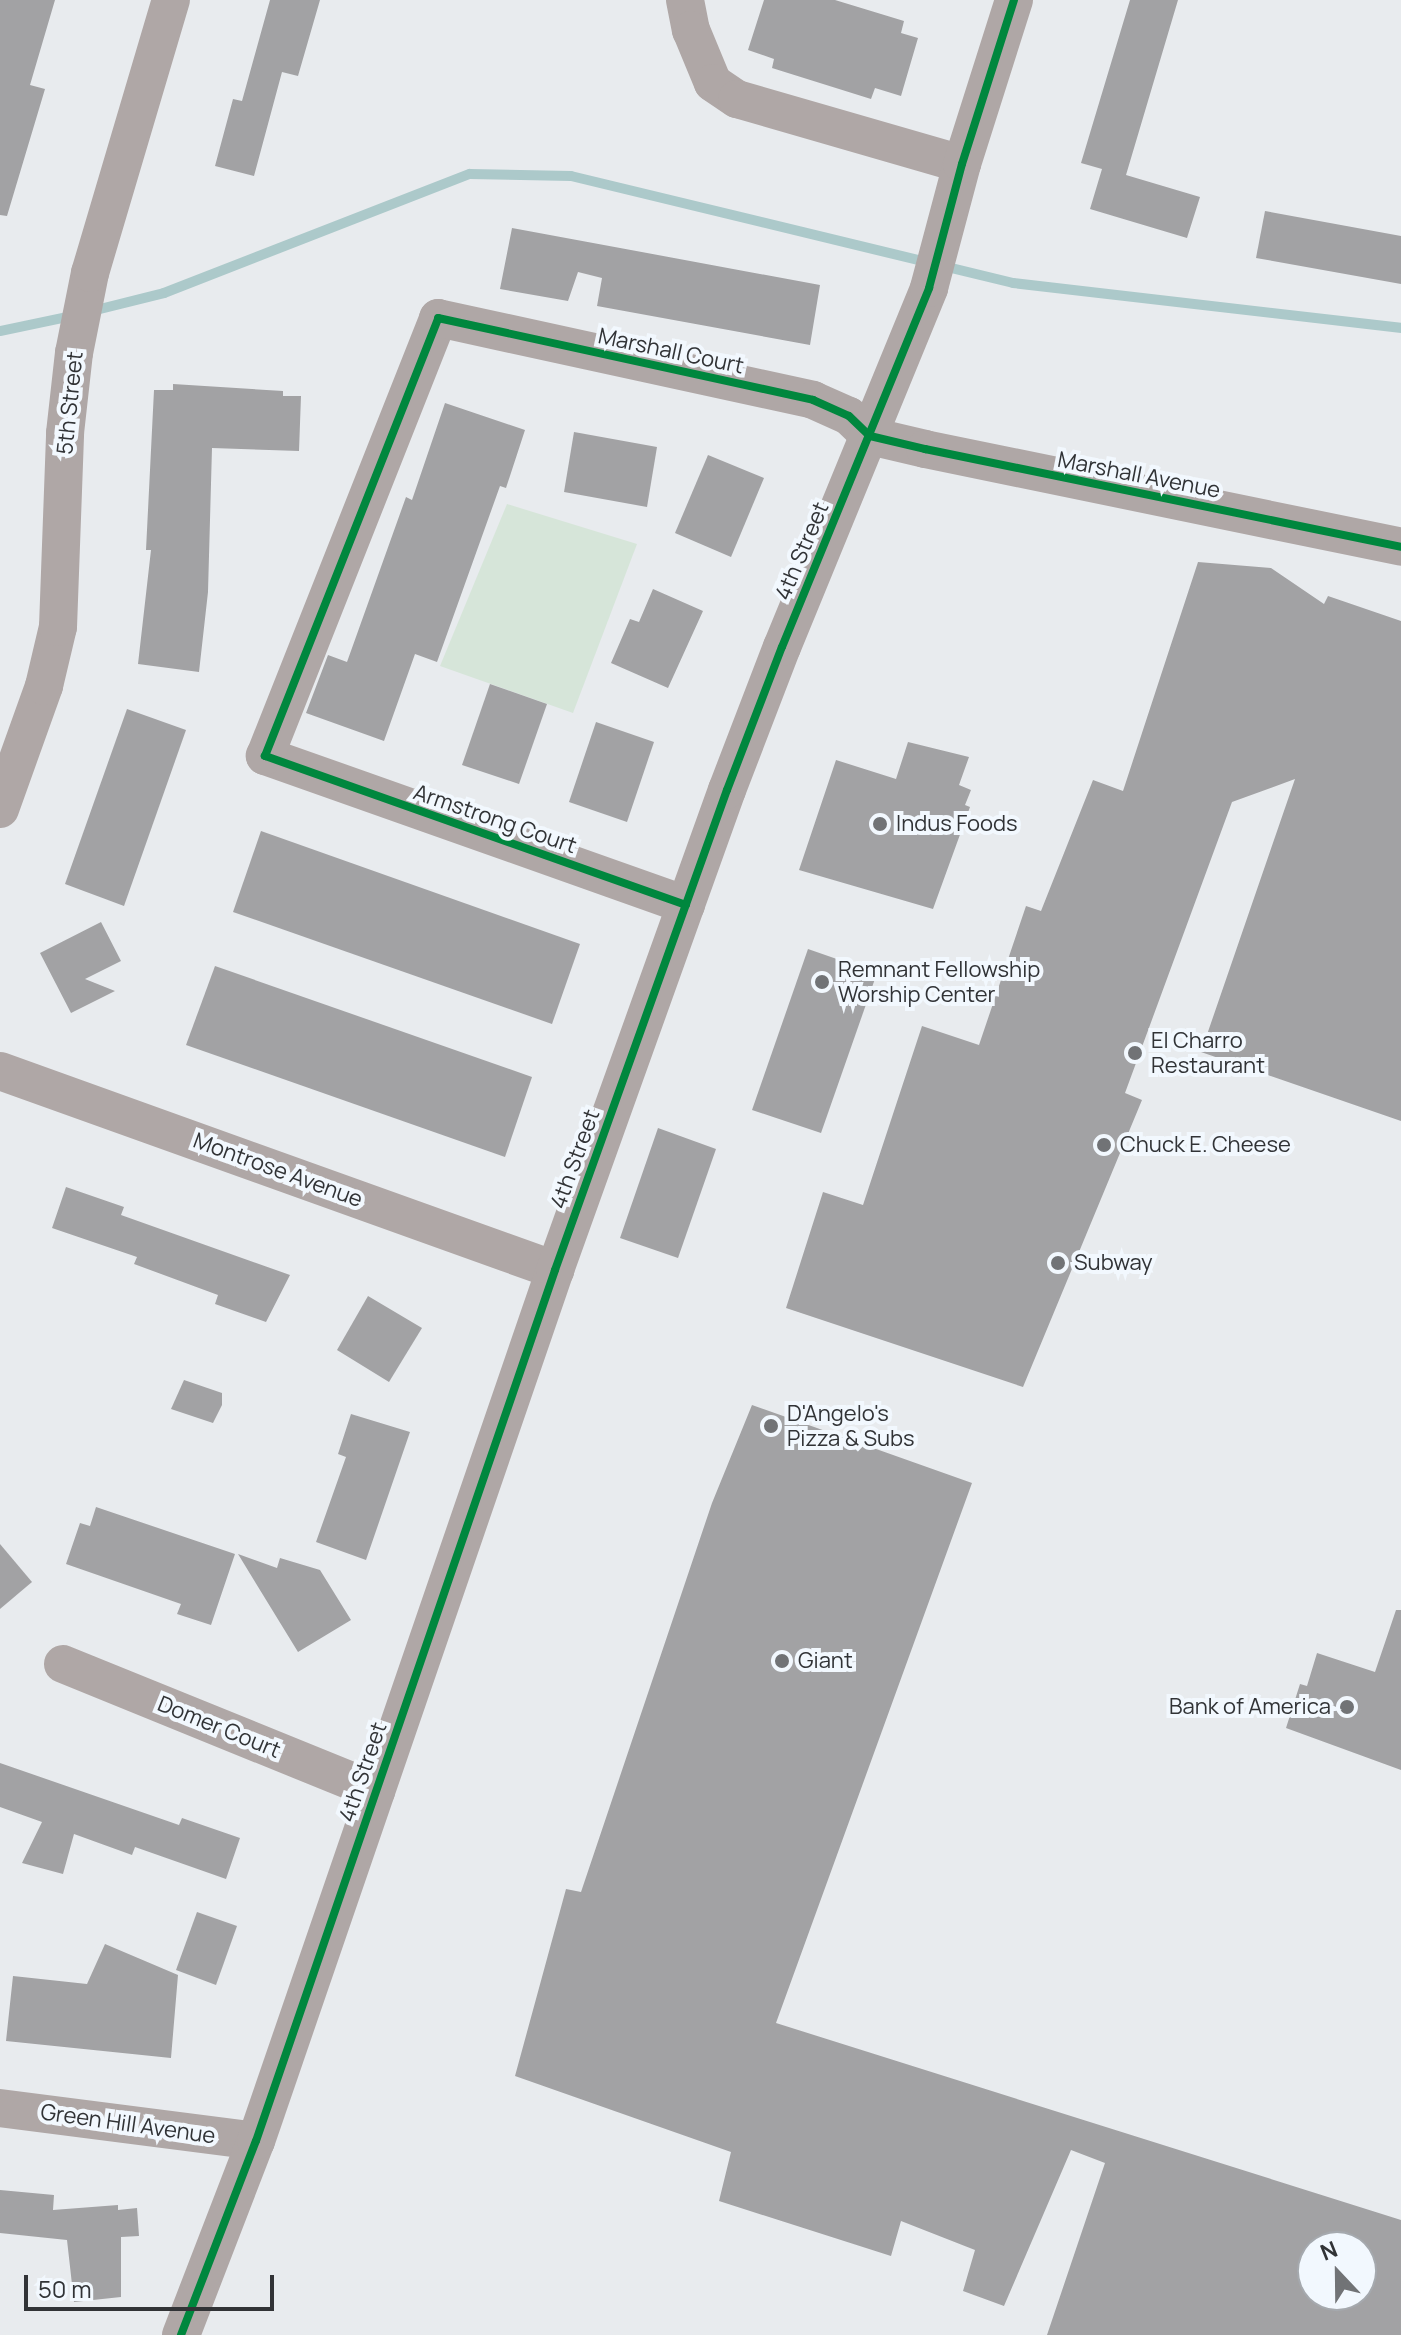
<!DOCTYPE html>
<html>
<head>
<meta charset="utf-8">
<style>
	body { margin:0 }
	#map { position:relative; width:1401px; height:2335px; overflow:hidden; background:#e8ebee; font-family:Manrope,sans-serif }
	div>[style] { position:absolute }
	.green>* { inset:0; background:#d6e5d9 }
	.stream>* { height:10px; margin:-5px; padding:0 5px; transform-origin:5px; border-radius:5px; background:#acc9ca }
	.building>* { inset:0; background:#a2a2a4 }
	.minor>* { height:38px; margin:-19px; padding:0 19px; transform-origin:19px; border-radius:19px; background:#afa7a6 }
	.cycleway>* { height:8px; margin:-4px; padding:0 4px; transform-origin:4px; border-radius:4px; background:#00873e }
	.dots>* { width:22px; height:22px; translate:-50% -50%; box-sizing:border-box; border:4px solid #f2f8fe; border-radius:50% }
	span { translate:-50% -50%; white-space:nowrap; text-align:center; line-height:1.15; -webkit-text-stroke:8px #f2f8fe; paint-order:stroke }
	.street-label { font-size:22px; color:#313336 }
	.poi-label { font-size:22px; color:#313336 }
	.left { translate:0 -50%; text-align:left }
	.right { translate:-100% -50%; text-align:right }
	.north { position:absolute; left:1297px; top:2231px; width:80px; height:80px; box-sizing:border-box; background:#f2f8fe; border:2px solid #a5a9ae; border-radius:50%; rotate:338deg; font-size:22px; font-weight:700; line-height:32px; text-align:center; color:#313336 }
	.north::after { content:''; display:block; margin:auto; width:28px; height:36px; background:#717376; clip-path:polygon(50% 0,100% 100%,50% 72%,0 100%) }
	.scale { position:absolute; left:24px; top:2275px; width:250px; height:36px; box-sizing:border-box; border:4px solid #313336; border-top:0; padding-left:10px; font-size:24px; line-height:28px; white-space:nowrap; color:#313336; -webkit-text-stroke:6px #f2f8fe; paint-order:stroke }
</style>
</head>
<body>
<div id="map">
	<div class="green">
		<i style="clip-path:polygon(507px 504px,637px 544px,573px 713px,440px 666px)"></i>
	</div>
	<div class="stream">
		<i style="left:92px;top:311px;width:74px;rotate:-14deg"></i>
		<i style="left:164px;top:293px;width:328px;rotate:-21.3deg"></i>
		<i style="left:470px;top:174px;width:101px;rotate:1.1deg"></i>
		<i style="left:571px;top:176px;width:455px;rotate:13.6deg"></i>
		<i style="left:1013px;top:283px;width:391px;rotate:6.6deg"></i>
		<i style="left:0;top:331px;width:74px;rotate:-11.8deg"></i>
	</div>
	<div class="building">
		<i style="clip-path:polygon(0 0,55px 0,30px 85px,45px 89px,7px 216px,0 215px)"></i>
		<i style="clip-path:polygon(270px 0,320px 0,298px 76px,282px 72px,254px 176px,215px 166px,233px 99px,242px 101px)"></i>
		<i style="clip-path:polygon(764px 0,835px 0,904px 21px,901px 33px,918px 38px,901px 96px,875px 88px,871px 99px,772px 68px,774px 59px,748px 50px)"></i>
		<i style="clip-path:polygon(1130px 0,1178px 0,1126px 175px,1200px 197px,1187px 238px,1090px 209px,1102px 169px,1081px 163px)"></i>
		<i style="clip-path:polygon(1265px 211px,1401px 236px,1401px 284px,1256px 258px)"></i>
		<i style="clip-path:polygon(512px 228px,820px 285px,810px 345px,597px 306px,602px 278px,578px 272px,568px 301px,500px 289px)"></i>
		<i style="clip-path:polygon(173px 384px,283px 391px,283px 396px,301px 396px,299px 451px,212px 448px,208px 592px,199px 672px,138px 664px,151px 550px,146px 550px,154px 390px,173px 390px)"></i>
		<i style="clip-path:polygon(445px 403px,525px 430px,506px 488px,500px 486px,437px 662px,415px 654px,384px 741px,306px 713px,328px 655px,347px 662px,406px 497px,412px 500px)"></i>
		<i style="clip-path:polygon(574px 432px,657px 447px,647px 507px,564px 492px)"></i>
		<i style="clip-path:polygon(708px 455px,764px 478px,731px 557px,675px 533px)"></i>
		<i style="clip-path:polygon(1198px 562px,1271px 568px,1324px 604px,1328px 596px,1401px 621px,1401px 1121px,1201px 1052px,1295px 779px,1232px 802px,1125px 1093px,1142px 1100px,1023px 1387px,786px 1308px,823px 1192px,863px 1205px,922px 1026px,979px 1045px,1026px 906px,1041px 911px,1093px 780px,1123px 791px)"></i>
		<i style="clip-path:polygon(653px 589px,703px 611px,668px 688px,611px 663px,630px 619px,639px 622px)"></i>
		<i style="clip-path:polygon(490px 684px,547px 704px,519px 784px,462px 765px)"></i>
		<i style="clip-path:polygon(127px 709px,186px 730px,124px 906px,65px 884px)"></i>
		<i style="clip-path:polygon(596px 722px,654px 742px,627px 822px,569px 802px)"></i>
		<i style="clip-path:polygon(908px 742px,969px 757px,959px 785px,971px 790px,965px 805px,970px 807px,933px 909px,799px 870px,836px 760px,896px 779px)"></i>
		<i style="clip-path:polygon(261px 831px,580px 944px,552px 1024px,233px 912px)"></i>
		<i style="clip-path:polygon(101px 922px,121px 961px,85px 979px,115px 991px,71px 1013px,40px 953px)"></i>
		<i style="clip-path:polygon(808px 949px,877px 973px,821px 1133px,752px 1110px)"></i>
		<i style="clip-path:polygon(215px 966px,532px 1077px,505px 1157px,186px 1045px)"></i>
		<i style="clip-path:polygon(658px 1128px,716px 1149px,678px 1258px,620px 1238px)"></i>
		<i style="clip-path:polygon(66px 1187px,124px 1207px,121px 1215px,290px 1275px,266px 1322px,215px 1304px,218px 1295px,134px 1264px,137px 1257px,52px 1228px)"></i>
		<i style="clip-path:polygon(368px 1296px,422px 1328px,389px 1382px,337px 1350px)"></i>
		<i style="clip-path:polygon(184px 1380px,222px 1393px,222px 1405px,213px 1423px,171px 1409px)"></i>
		<i style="clip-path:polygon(evenodd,752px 1405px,972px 1483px,776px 2023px,1401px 2220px,1401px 2335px,1047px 2335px,1105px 2163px,1071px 2150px,1004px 2306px,963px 2291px,975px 2250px,901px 2221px,891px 2256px,719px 2201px,731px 2152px,515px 2076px,566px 1889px,581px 1892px,712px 1503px,752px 1405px,1313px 2247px,1361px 2247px,1361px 2295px,1313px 2295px,1313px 2247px)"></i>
		<i style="clip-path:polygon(351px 1414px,410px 1432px,366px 1560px,316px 1542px,346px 1457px,338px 1454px)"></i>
		<i style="clip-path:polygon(96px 1507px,235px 1554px,211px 1625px,177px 1614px,181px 1604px,66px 1564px,80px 1523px,90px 1526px)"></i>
		<i style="clip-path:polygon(0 1544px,32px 1582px,0 1609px)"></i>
		<i style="clip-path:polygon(238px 1554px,277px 1568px,280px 1558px,320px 1570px,351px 1620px,298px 1652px)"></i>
		<i style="clip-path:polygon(1396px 1610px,1401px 1610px,1401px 1770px,1286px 1728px,1300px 1684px,1307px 1686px,1317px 1653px,1375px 1672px)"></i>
		<i style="clip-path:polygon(0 1763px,179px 1825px,182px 1818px,240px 1838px,226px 1879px,135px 1847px,132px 1855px,74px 1834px,63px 1874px,22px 1863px,42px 1822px,0 1807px)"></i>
		<i style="clip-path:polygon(197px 1912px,237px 1926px,216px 1985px,176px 1970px)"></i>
		<i style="clip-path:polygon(105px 1944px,178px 1975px,171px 2058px,6px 2041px,13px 1976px,87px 1984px)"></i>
		<i style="clip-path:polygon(0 2190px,54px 2195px,53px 2210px,118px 2205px,118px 2210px,137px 2208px,139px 2236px,121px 2237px,121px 2297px,74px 2302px,67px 2240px,0 2233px)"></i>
	</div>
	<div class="minor">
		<i style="left:685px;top:0;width:31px;rotate:79deg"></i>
		<i style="left:691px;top:30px;width:57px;rotate:67.5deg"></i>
		<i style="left:713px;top:83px;width:29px;rotate:34deg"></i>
		<i style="left:737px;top:99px;width:234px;rotate:16.1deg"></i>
		<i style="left:0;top:809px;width:131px;rotate:-70.3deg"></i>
		<i style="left:44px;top:686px;width:61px;rotate:-76.7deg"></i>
		<i style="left:58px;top:627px;width:194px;rotate:-87.9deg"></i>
		<i style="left:65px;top:433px;width:81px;rotate:-83.6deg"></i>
		<i style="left:74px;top:353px;width:82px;rotate:-78.7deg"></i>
		<i style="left:90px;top:273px;width:285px;rotate:-73.5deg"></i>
		<i style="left:686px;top:905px;width:447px;rotate:-160.5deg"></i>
		<i style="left:265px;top:756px;width:471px;rotate:-68.4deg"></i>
		<i style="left:438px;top:318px;width:384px;rotate:12.3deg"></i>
		<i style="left:813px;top:400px;width:39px;rotate:24deg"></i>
		<i style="left:849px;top:416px;width:29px;rotate:44deg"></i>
		<i style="left:870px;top:436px;width:57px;rotate:13.3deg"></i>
		<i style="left:925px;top:449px;width:486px;rotate:11.6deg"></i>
		<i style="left:0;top:1071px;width:590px;rotate:19.73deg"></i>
		<i style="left:63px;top:1664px;width:338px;rotate:22.1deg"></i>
		<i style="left:0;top:2108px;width:258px;rotate:7.3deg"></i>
		<i style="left:181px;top:2335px;width:208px;rotate:-68.9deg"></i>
		<i style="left:256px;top:2141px;width:921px;rotate:-71.05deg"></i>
		<i style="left:555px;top:1270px;width:510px;rotate:-70.29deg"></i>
		<i style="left:727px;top:790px;width:153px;rotate:-69deg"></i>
		<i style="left:782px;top:647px;width:388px;rotate:-67.7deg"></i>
		<i style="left:929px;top:288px;width:128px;rotate:-75.1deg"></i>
		<i style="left:962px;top:164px;width:172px;rotate:-72.4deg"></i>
	</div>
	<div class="cycleway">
		<i style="left:686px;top:905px;width:447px;rotate:-160.5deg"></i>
		<i style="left:265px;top:756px;width:471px;rotate:-68.4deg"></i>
		<i style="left:438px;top:318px;width:384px;rotate:12.3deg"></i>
		<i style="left:813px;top:400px;width:39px;rotate:24deg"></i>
		<i style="left:849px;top:416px;width:29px;rotate:44deg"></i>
		<i style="left:870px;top:436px;width:57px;rotate:13.3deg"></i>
		<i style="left:925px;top:449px;width:486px;rotate:11.6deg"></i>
		<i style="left:181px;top:2335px;width:208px;rotate:-68.9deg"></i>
		<i style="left:256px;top:2141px;width:921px;rotate:-71.05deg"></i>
		<i style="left:555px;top:1270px;width:510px;rotate:-70.29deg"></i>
		<i style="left:727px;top:790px;width:153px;rotate:-69deg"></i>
		<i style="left:782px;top:647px;width:388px;rotate:-67.7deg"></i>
		<i style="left:929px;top:288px;width:128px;rotate:-75.1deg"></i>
		<i style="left:962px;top:164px;width:172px;rotate:-72.4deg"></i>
	</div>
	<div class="dots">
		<i style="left:880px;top:824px;background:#717376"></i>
		<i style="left:822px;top:982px;background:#717376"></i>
		<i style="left:1135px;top:1053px;background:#717376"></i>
		<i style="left:1104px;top:1145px;background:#717376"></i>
		<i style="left:1058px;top:1263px;background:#717376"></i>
		<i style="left:771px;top:1426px;background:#717376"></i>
		<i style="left:782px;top:1661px;background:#717376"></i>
		<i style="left:1347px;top:1707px;background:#717376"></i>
	</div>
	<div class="street-label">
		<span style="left:671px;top:351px;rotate:12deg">Marshall Court</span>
		<span style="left:70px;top:403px;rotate:-84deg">5th Street</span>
		<span style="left:1139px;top:475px;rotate:11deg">Marshall Avenue</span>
		<span style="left:802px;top:551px;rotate:-67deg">4th Street</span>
		<span style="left:495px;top:819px;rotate:19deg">Armstrong Court</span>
		<span style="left:575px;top:1159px;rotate:-70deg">4th Street</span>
		<span style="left:278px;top:1170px;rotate:20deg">Montrose Avenue</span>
		<span style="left:219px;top:1727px;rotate:22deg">Domer Court</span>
		<span style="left:363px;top:1772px;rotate:-71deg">4th Street</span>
		<span style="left:128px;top:2124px;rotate:8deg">Green Hill Avenue</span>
	</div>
	<div class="poi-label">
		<span class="left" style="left:896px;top:824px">Indus Foods</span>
		<span class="left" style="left:838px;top:982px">Remnant Fellowship<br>Worship Center</span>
		<span class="left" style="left:1151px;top:1053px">El Charro<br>Restaurant</span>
		<span class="left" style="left:1120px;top:1145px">Chuck E. Cheese</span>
		<span class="left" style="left:1074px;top:1263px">Subway</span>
		<span class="left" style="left:787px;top:1426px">D'Angelo's<br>Pizza &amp; Subs</span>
		<span class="left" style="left:798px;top:1661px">Giant</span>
		<span class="right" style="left:1331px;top:1707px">Bank of America</span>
	</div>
	<div class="north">N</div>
	<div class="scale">50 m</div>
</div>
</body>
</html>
